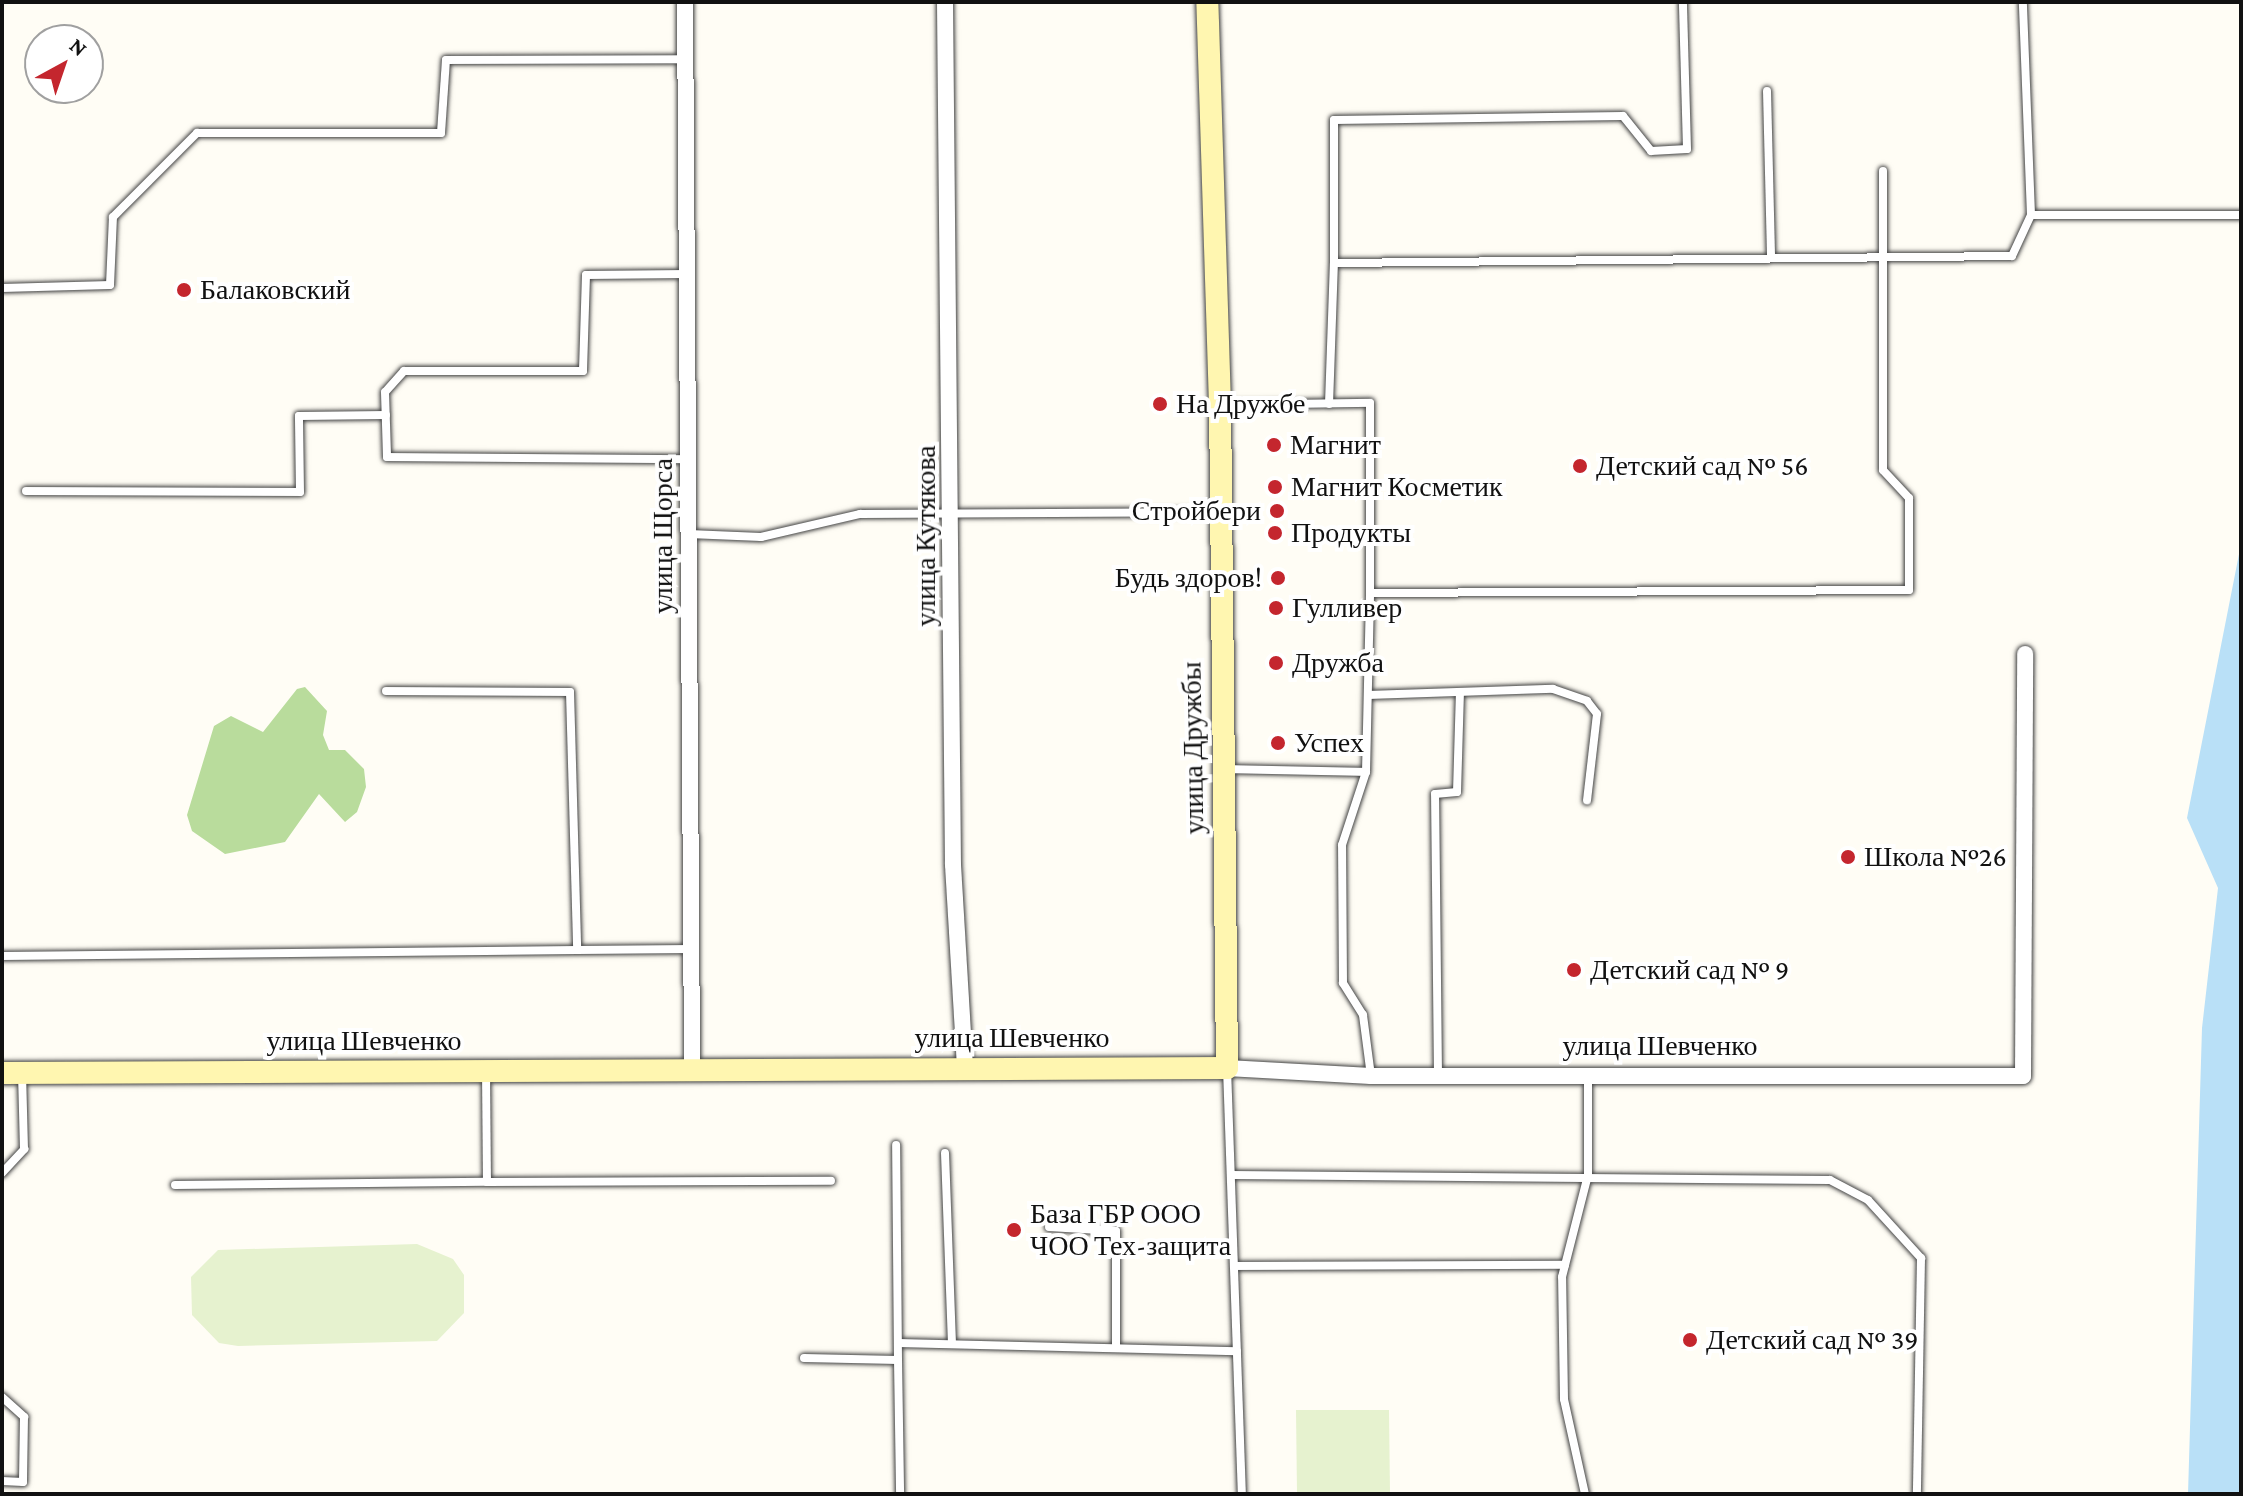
<!DOCTYPE html>
<html>
<head>
<meta charset="utf-8">
<style>
	body { margin:0 }
	#map { position:relative; width:2243px; height:1496px; overflow:hidden; background:#fffdf5; font-family:"Crimson Pro",serif }
	div>[style] { position:absolute }
	.forest>* { inset:0; background:#b9dc9c }
	.pitch>* { inset:0; background:#e6f2cf }
	.water>* { inset:0; background:#b9e0f7 }
	.roads { filter:drop-shadow(0 0 2px #444) drop-shadow(0 0 2px #444) }
	.lane>* { height:8px; margin:-4px; padding:0 4px; transform-origin:4px; border-radius:4px; background:#fff }
	.street>* { height:16px; margin:-8px; padding:0 8px; transform-origin:8px; border-radius:8px; background:#fff }
	.secondary>* { height:22px; margin:-11px; padding:0 11px; transform-origin:11px; border-radius:11px; background:#fff6b0 }
	.dots>* { width:22px; height:22px; translate:-50% -50%; box-sizing:border-box; border:4px solid #fff; border-radius:50% }
	span { translate:-50% -50%; white-space:nowrap; text-align:center; line-height:1.15; -webkit-text-stroke:8px #fff; paint-order:stroke }
	.poi-label { font-size:28px; color:#111 }
	.left { translate:0 -50%; text-align:left }
	.right { translate:-100% -50%; text-align:right }
	.street-label { font-size:28px; color:#111 }
	.frame { position:absolute; inset:0; border:4px solid #111; pointer-events:none }
	.north { position:absolute; left:24px; top:24px; width:80px; height:80px; box-sizing:border-box; background:#fff; border:2px solid #a0a0a0; border-radius:50%; rotate:40deg; font-size:22px; font-weight:700; line-height:32px; text-align:center; color:#111 }
	.north::after { content:''; display:block; margin:auto; width:28px; height:36px; background:#c4262e; clip-path:polygon(50% 0,100% 100%,50% 72%,0 100%) }
</style>
</head>
<body>
<div id="map">
	<div class="forest">
		<i style="clip-path:polygon(305px 687px,327px 711px,323px 735px,329px 750px,345px 750px,364px 769px,366px 787px,357px 812px,345px 822px,319px 794px,285px 842px,225px 854px,192px 831px,187px 815px,214px 726px,231px 716px,263px 732px,297px 689px)"></i>
	</div>
	<div class="pitch">
		<i style="clip-path:polygon(417px 1244px,453px 1259px,464px 1275px,464px 1313px,437px 1341px,238px 1346px,219px 1343px,192px 1315px,191px 1277px,218px 1250px)"></i>
		<i style="clip-path:polygon(1296px 1410px,1389px 1410px,1390px 1494px,1297px 1494px)"></i>
	</div>
	<div class="water">
		<i style="clip-path:polygon(2241px 544px,2241px 1494px,2188px 1494px,2202px 1028px,2218px 888px,2187px 818px)"></i>
	</div>
	<div class="roads">
		<div class="lane">
			<i style="left:1767px;top:91px;width:165px;rotate:88.6deg"></i>
			<i style="left:2031px;top:215px;width:210px"></i>
			<i style="left:1334px;top:263px;width:143px;rotate:-90deg"></i>
			<i style="left:1334px;top:120px;width:289px;rotate:-0.8deg"></i>
			<i style="left:1623px;top:116px;width:45px;rotate:51.3deg"></i>
			<i style="left:1651px;top:151px;width:36px;rotate:-3deg"></i>
			<i style="left:1687px;top:149px;width:147px;rotate:-91.6deg"></i>
			<i style="left:687px;top:274px;width:101px;rotate:179.4deg"></i>
			<i style="left:586px;top:275px;width:96px;rotate:91.8deg"></i>
			<i style="left:583px;top:371px;width:179px;rotate:180deg"></i>
			<i style="left:404px;top:371px;width:28px;rotate:132deg"></i>
			<i style="left:385px;top:392px;width:65px;rotate:88.2deg"></i>
			<i style="left:387px;top:457px;width:301px;rotate:0.4deg"></i>
			<i style="left:2px;top:288px;width:108px;rotate:-1.6deg"></i>
			<i style="left:110px;top:285px;width:68px;rotate:-87.5deg"></i>
			<i style="left:113px;top:217px;width:119px;rotate:-45deg"></i>
			<i style="left:197px;top:133px;width:244px"></i>
			<i style="left:441px;top:133px;width:73px;rotate:-86.1deg"></i>
			<i style="left:446px;top:60px;width:239px;rotate:-0.2deg"></i>
			<i style="left:1329px;top:404px;width:141px;rotate:-88deg"></i>
			<i style="left:1334px;top:263px;width:678px;rotate:-0.59deg"></i>
			<i style="left:2012px;top:256px;width:45px;rotate:-65.1deg"></i>
			<i style="left:2031px;top:215px;width:213px;rotate:-92.2deg"></i>
			<i style="left:1221px;top:405px;width:149px;rotate:-0.8deg"></i>
			<i style="left:1370px;top:403px;width:190px;rotate:90deg"></i>
			<i style="left:26px;top:491px;width:274px;rotate:0.2deg"></i>
			<i style="left:300px;top:492px;width:76px;rotate:-90.8deg"></i>
			<i style="left:299px;top:416px;width:87px;rotate:-0.7deg"></i>
			<i style="left:689px;top:534px;width:72px;rotate:2.4deg"></i>
			<i style="left:761px;top:537px;width:102px;rotate:-13.1deg"></i>
			<i style="left:860px;top:514px;width:357px;rotate:-0.3deg"></i>
			<i style="left:386px;top:691px;width:184px;rotate:0.3deg"></i>
			<i style="left:570px;top:692px;width:258px;rotate:88.4deg"></i>
			<i style="left:577px;top:950px;width:114px;rotate:-0.5deg"></i>
			<i style="left:1368px;top:695px;width:185px;rotate:-1.9deg"></i>
			<i style="left:1553px;top:689px;width:36px;rotate:19deg"></i>
			<i style="left:1587px;top:701px;width:16px;rotate:52deg"></i>
			<i style="left:1597px;top:714px;width:87px;rotate:96.6deg"></i>
			<i style="left:1227px;top:769px;width:139px;rotate:1.2deg"></i>
			<i style="left:2px;top:956px;width:575px;rotate:-0.6deg"></i>
			<i style="left:1227px;top:1068px;width:426px;rotate:88deg"></i>
			<i style="left:486px;top:1071px;width:111px;rotate:89.5deg"></i>
			<i style="left:487px;top:1182px;width:344px;rotate:-0.2deg"></i>
			<i style="left:1371px;top:1076px;width:62px;rotate:-97.5deg"></i>
			<i style="left:1363px;top:1015px;width:38px;rotate:-122deg"></i>
			<i style="left:1343px;top:983px;width:138px;rotate:-90.4deg"></i>
			<i style="left:1342px;top:845px;width:77px;rotate:-71.8deg"></i>
			<i style="left:1366px;top:772px;width:179px;rotate:-88.7deg"></i>
			<i style="left:1370px;top:593px;width:539px;rotate:-0.32deg"></i>
			<i style="left:1909px;top:590px;width:92px;rotate:-90deg"></i>
			<i style="left:1909px;top:498px;width:38px;rotate:-133deg"></i>
			<i style="left:1883px;top:470px;width:299px;rotate:-90deg"></i>
			<i style="left:1438px;top:1076px;width:282px;rotate:-90.6deg"></i>
			<i style="left:1435px;top:794px;width:22px;rotate:-5deg"></i>
			<i style="left:1457px;top:792px;width:100px;rotate:-88.3deg"></i>
			<i style="left:945px;top:1153px;width:190px;rotate:87.9deg"></i>
			<i style="left:2px;top:1173px;width:33px;rotate:-47deg"></i>
			<i style="left:24px;top:1149px;width:75px;rotate:-91.5deg"></i>
			<i style="left:1231px;top:1175px;width:599px;rotate:0.48deg"></i>
			<i style="left:1830px;top:1180px;width:43px;rotate:27.8deg"></i>
			<i style="left:1868px;top:1200px;width:79px;rotate:47.6deg"></i>
			<i style="left:1921px;top:1258px;width:236px;rotate:91deg"></i>
			<i style="left:175px;top:1185px;width:312px;rotate:-0.6deg"></i>
			<i style="left:1049px;top:1227px;width:67px;rotate:3.4deg"></i>
			<i style="left:1116px;top:1231px;width:117px;rotate:90deg"></i>
			<i style="left:1234px;top:1266px;width:331px;rotate:-0.2deg"></i>
			<i style="left:898px;top:1343px;width:339px;rotate:1.4deg"></i>
			<i style="left:804px;top:1358px;width:94px;rotate:1.2deg"></i>
			<i style="left:898px;top:1360px;width:215px;rotate:-90.5deg"></i>
			<i style="left:898px;top:1360px;width:134px;rotate:89.1deg"></i>
			<i style="left:2px;top:1397px;width:30px;rotate:42deg"></i>
			<i style="left:24px;top:1417px;width:65px;rotate:90.9deg"></i>
			<i style="left:23px;top:1482px;width:21px;rotate:-177deg"></i>
			<i style="left:1585px;top:1494px;width:97px;rotate:-102.5deg"></i>
			<i style="left:1564px;top:1399px;width:122px;rotate:-90.9deg"></i>
			<i style="left:1562px;top:1277px;width:105px;rotate:-75.7deg"></i>
			<i style="left:1588px;top:1175px;width:99px;rotate:-90deg"></i>
		</div>
		<div class="street">
			<i style="left:685px;top:2px;width:1067px;rotate:89.62deg"></i>
			<i style="left:945px;top:2px;width:863px;rotate:89.47deg"></i>
			<i style="left:953px;top:865px;width:203px;rotate:86.6deg"></i>
			<i style="left:1227px;top:1068px;width:144px;rotate:3.2deg"></i>
			<i style="left:1371px;top:1076px;width:652px"></i>
			<i style="left:2023px;top:1076px;width:422px;rotate:-89.7deg"></i>
		</div>
		<div class="secondary">
			<i style="left:2px;top:1073px;width:1225px;rotate:-0.23deg"></i>
			<i style="left:1227px;top:1068px;width:663px;rotate:-90.6deg"></i>
			<i style="left:1220px;top:405px;width:403px;rotate:-91.8deg"></i>
		</div>
	</div>
	<div class="dots">
		<i style="left:184px;top:290px;background:#c4262e"></i>
		<i style="left:1160px;top:404px;background:#c4262e"></i>
		<i style="left:1274px;top:445px;background:#c4262e"></i>
		<i style="left:1580px;top:466px;background:#c4262e"></i>
		<i style="left:1275px;top:487px;background:#c4262e"></i>
		<i style="left:1277px;top:511px;background:#c4262e"></i>
		<i style="left:1275px;top:533px;background:#c4262e"></i>
		<i style="left:1278px;top:578px;background:#c4262e"></i>
		<i style="left:1276px;top:608px;background:#c4262e"></i>
		<i style="left:1276px;top:663px;background:#c4262e"></i>
		<i style="left:1278px;top:743px;background:#c4262e"></i>
		<i style="left:1848px;top:857px;background:#c4262e"></i>
		<i style="left:1574px;top:970px;background:#c4262e"></i>
		<i style="left:1014px;top:1230px;background:#c4262e"></i>
		<i style="left:1690px;top:1340px;background:#c4262e"></i>
	</div>
	<div class="poi-label">
		<span class="left" style="left:200px;top:290px">Балаковский</span>
		<span class="left" style="left:1176px;top:404px">На Дружбе</span>
		<span class="left" style="left:1290px;top:445px">Магнит</span>
		<span class="left" style="left:1596px;top:466px">Детский сад № 56</span>
		<span class="left" style="left:1291px;top:487px">Магнит Косметик</span>
		<span class="right" style="left:1261px;top:511px">Стройбери</span>
		<span class="left" style="left:1291px;top:533px">Продукты</span>
		<span class="right" style="left:1262px;top:578px">Будь здоров!</span>
		<span class="left" style="left:1292px;top:608px">Гулливер</span>
		<span class="left" style="left:1292px;top:663px">Дружба</span>
		<span class="left" style="left:1294px;top:743px">Успех</span>
		<span class="left" style="left:1864px;top:857px">Школа №26</span>
		<span class="left" style="left:1590px;top:970px">Детский сад № 9</span>
		<span class="left" style="left:1030px;top:1230px">База ГБР ООО<br>ЧОО Тех-защита</span>
		<span class="left" style="left:1706px;top:1340px">Детский сад № 39</span>
	</div>
	<div class="street-label">
		<span style="left:663px;top:536px;rotate:-90deg">улица Щорса</span>
		<span style="left:926px;top:536px;rotate:-90deg">улица Кутякова</span>
		<span style="left:1193px;top:748px;rotate:-91deg">улица Дружбы</span>
		<span style="left:1012px;top:1038px">улица Шевченко</span>
		<span style="left:364px;top:1041px">улица Шевченко</span>
		<span style="left:1660px;top:1046px">улица Шевченко</span>
	</div>
	<div class="frame"></div>
	<div class="north">N</div>
</div>
</body>
</html>
